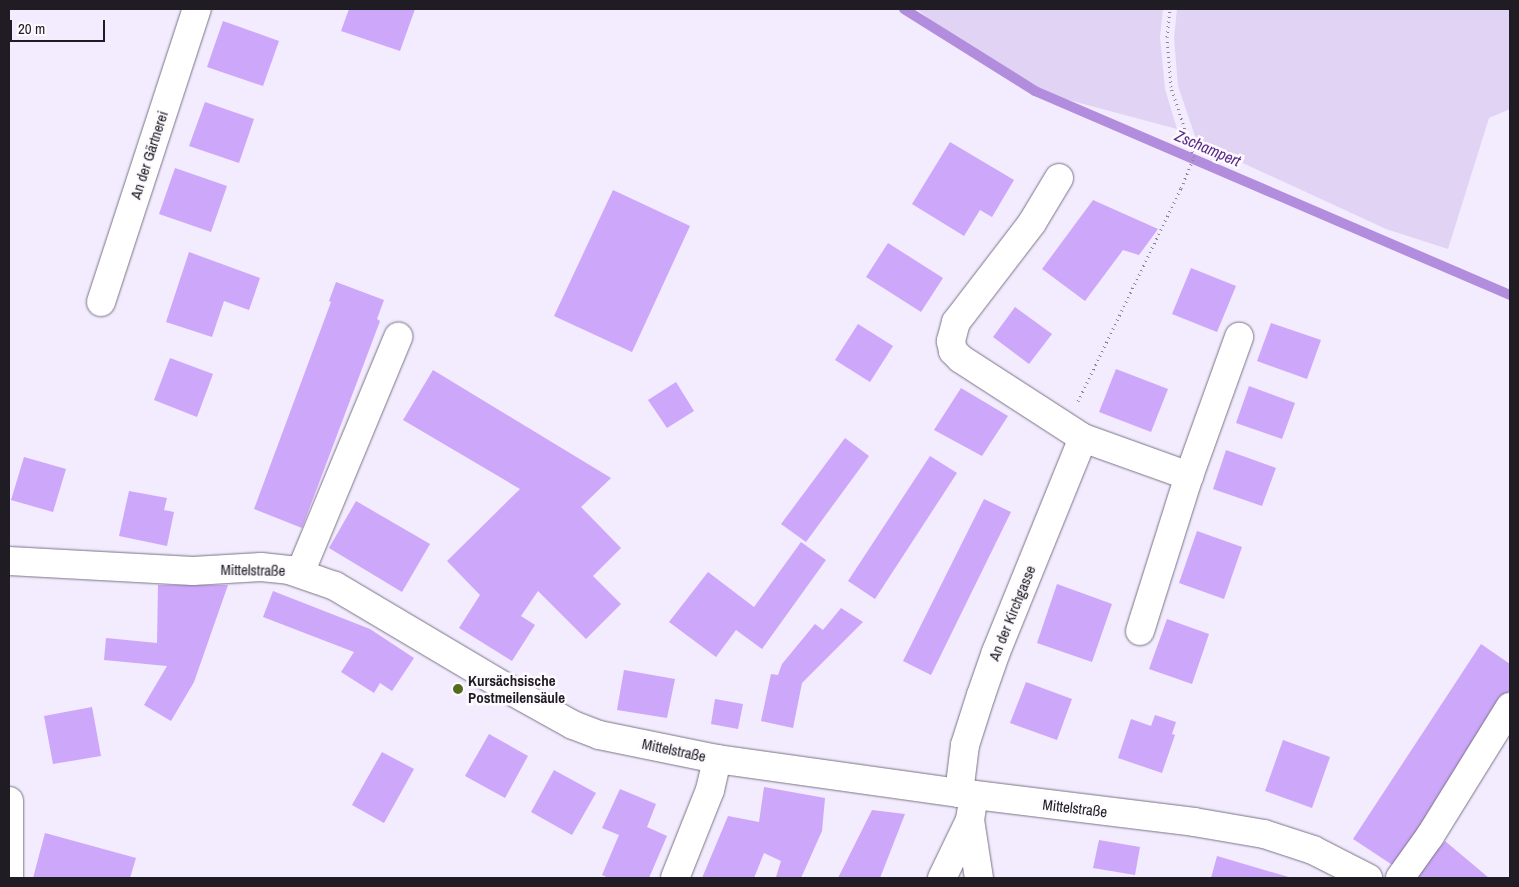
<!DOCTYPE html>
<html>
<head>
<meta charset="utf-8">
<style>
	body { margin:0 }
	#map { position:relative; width:1519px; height:887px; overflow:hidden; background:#f3ebfe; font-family:"Archivo Narrow",sans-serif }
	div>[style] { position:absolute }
	.green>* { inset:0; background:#e1d3f4 }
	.stream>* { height:10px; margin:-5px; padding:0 5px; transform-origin:5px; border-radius:5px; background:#b28cdd }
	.building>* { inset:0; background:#cda7fa }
	.path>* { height:3px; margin-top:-1.5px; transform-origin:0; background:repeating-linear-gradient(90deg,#8c8694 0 1px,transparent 0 5px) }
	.roads { filter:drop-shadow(0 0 1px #7b7485) drop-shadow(0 0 1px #7b7485) }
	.minor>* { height:28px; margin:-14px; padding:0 14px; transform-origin:14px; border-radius:14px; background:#fff }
	.dots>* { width:14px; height:14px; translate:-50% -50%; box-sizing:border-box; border:2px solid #fdfbff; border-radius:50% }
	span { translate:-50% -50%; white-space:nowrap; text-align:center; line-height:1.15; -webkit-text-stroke:5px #fdfbff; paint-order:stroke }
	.street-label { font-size:15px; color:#1f1c23 }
	.poi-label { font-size:15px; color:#1f1c23; font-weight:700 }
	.left { translate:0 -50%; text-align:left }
	.water-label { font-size:16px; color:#5b2988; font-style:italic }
	.frame { position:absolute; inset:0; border:10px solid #1f1c23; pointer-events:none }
	.scale { position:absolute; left:10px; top:20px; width:95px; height:22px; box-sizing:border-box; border:2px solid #1f1c23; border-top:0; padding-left:6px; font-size:15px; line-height:18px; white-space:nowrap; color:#1f1c23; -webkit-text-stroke:4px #fdfbff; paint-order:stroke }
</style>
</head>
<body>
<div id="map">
	<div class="green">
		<i style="clip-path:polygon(917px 9px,1163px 9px,1160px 37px,1165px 89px,1177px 129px,1035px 91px,955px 41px)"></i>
		<i style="clip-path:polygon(1177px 9px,1510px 9px,1510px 109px,1489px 118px,1448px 249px,1386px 229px,1197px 142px,1178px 86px,1174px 38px)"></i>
	</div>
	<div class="stream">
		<i style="left:904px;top:9px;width:155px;rotate:32deg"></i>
		<i style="left:1035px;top:91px;width:517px;rotate:23.24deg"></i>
	</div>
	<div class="building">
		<i style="clip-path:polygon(349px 9px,415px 9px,400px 51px,341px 31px)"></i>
		<i style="clip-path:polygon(223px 21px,279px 41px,263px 86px,207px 67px)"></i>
		<i style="clip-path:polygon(205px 102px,254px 119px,239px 163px,189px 146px)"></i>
		<i style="clip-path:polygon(950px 142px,1014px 180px,992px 217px,980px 210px,964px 236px,912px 204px)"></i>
		<i style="clip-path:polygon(175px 168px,227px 186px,211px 232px,159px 214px)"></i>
		<i style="clip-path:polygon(613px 190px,690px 226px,632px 352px,554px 316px)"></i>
		<i style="clip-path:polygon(1093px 200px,1158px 229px,1139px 255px,1123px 250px,1085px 301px,1042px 269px)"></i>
		<i style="clip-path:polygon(888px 243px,943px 278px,921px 312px,866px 277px)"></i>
		<i style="clip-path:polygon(189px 252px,260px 278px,249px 310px,224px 301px,212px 337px,166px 322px)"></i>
		<i style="clip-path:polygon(1191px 268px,1236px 286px,1217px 332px,1172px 314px)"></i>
		<i style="clip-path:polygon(336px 282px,384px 300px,377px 319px,380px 321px,302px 528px,254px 509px,331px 302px,329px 301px)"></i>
		<i style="clip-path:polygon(1015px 307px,1052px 334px,1029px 364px,993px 337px)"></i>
		<i style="clip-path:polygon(1271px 323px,1321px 340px,1307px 379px,1257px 361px)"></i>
		<i style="clip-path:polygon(858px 324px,893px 346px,870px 382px,835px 360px)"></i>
		<i style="clip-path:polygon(170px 358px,213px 374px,197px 417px,154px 400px)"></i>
		<i style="clip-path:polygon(1116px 369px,1168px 389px,1151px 432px,1099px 412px)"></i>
		<i style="clip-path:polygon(433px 370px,611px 478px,581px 507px,621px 548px,593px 576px,621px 604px,586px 639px,538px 591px,521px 616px,535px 625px,512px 661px,459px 628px,480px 595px,447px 561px,520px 489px,403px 420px)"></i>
		<i style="clip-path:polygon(676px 382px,694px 411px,667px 428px,648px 400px)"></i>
		<i style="clip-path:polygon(1249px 386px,1295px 403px,1282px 439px,1236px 423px)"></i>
		<i style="clip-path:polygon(961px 388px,1008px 416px,982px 456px,934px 430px)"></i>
		<i style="clip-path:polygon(845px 438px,869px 456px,806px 542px,781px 524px)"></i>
		<i style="clip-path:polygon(1226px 450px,1276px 468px,1262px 506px,1213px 489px)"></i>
		<i style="clip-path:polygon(930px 456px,957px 473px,875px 599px,848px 581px)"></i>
		<i style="clip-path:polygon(24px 457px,66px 469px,53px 512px,11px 500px)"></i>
		<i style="clip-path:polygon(129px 491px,167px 498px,164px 510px,174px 512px,167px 546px,119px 536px)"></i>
		<i style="clip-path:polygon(984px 499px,1011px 512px,931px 675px,903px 661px)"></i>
		<i style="clip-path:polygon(356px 501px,430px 544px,402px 592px,329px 548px)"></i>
		<i style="clip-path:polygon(1197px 531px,1242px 547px,1224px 599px,1179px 583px)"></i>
		<i style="clip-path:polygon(801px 542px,826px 560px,762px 649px,736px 630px,716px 657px,669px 622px,708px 572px,754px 607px)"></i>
		<i style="clip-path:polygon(1057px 584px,1112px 604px,1092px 662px,1037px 643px)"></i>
		<i style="clip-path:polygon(158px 585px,228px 585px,194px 682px,171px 721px,144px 705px,167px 666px,104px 660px,106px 638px,157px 643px)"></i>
		<i style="clip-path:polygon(273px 591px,370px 629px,414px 658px,392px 691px,380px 683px,374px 693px,341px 672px,354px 652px,263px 617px)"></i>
		<i style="clip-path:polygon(841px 608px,863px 622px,802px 683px,793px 728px,761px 721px,771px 674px,778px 675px,782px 664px,815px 624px,823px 630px)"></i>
		<i style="clip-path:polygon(1167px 619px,1209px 634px,1192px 684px,1149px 669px)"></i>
		<i style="clip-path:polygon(1481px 644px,1510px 664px,1510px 689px,1435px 803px,1397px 868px,1353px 839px)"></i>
		<i style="clip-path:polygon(624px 670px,675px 679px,667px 718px,617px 710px)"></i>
		<i style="clip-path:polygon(1026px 682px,1072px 699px,1057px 740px,1010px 723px)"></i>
		<i style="clip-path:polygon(715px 699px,743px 704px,738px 729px,711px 724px)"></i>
		<i style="clip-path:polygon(92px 707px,101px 756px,53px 764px,44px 716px)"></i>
		<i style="clip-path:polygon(1155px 715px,1176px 722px,1172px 734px,1175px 735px,1162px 773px,1118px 758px,1131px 719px,1151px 726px)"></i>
		<i style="clip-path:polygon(489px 734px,528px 756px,505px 798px,465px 776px)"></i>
		<i style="clip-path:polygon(1283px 740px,1330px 757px,1312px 808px,1265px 791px)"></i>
		<i style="clip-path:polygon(382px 752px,414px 769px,384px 823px,352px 805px)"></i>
		<i style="clip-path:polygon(554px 770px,596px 793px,572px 835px,531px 812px)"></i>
		<i style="clip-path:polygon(764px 787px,825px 798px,822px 831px,801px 878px,776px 877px,781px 861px,764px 853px,754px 878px,702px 878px,728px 816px,759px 822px)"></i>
		<i style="clip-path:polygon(620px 789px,656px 804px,647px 827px,667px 836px,649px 878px,609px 878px,602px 875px,619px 835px,602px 828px)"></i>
		<i style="clip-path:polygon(872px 810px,905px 814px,880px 878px,838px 878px)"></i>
		<i style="clip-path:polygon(45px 833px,136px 858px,130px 878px,33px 878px)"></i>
		<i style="clip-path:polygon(1099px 840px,1140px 847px,1135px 875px,1093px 868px)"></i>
		<i style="clip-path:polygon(1445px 841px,1489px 878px,1418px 878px,1416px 876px)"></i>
		<i style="clip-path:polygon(1217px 856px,1292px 878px,1211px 878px)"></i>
	</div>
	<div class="path">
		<i style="left:1078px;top:401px;width:237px;rotate:-64.2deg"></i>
		<i style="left:1181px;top:188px;width:34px;rotate:-67deg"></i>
		<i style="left:1194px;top:157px;width:74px;rotate:-108.2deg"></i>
		<i style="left:1171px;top:87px;width:50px;rotate:-94.6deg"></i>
		<i style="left:1167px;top:37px;width:28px;rotate:-84deg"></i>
	</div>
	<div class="roads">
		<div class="minor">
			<i style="left:1059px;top:178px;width:52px;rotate:121deg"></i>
			<i style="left:1032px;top:223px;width:125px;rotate:127.5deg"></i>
			<i style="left:956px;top:322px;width:20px;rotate:105deg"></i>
			<i style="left:951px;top:341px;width:10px;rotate:79deg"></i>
			<i style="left:953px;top:351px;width:11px;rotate:45deg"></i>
			<i style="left:961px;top:359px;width:145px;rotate:32.9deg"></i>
			<i style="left:1083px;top:438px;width:113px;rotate:19.7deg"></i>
			<i style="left:1189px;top:476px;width:148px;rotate:-70.2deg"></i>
			<i style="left:101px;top:302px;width:308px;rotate:-71.9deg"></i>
			<i style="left:9px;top:561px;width:184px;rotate:3.1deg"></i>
			<i style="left:193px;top:571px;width:68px;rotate:-3.4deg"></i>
			<i style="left:261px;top:567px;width:28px;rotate:6deg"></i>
			<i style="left:289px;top:570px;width:49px;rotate:19.2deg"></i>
			<i style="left:335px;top:586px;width:204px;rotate:30.7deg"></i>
			<i style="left:510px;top:690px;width:72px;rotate:29.1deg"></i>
			<i style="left:573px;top:725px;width:28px;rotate:21deg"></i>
			<i style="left:599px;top:735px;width:120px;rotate:11.5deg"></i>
			<i style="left:717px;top:759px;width:244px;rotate:8deg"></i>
			<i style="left:959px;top:793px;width:237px;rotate:7deg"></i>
			<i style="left:1194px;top:822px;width:71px;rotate:9.7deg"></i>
			<i style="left:1264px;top:834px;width:52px;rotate:18.1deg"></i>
			<i style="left:1313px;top:850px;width:62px;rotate:27deg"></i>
			<i style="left:300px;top:573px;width:256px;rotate:-67.4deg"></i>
			<i style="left:1140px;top:631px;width:163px;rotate:-72.5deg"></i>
			<i style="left:959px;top:793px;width:48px;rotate:-82.9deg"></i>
			<i style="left:965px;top:745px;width:52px;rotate:-72.3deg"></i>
			<i style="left:981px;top:695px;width:46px;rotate:-70.8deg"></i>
			<i style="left:996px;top:652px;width:231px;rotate:-67.9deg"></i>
			<i style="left:9px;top:801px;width:77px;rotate:90deg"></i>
			<i style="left:970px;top:820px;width:59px;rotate:81.2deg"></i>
			<i style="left:675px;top:878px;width:95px;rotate:-68.3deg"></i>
			<i style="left:710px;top:790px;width:32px;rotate:-77deg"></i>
			<i style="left:942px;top:878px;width:64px;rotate:-64.2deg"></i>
			<i style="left:970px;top:820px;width:25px;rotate:-81deg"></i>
			<i style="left:1400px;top:878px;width:52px;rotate:-54.5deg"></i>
			<i style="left:1430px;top:836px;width:152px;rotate:-58.2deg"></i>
		</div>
	</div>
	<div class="dots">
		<i style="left:458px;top:689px;background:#546c1d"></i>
	</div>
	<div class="street-label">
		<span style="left:149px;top:155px;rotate:-72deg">An der Gärtnerei</span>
		<span style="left:253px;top:570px;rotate:1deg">Mittelstraße</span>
		<span style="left:1012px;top:613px;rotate:-68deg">An der Kirchgasse</span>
		<span style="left:674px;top:750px;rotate:12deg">Mittelstraße</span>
		<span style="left:1075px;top:808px;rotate:7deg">Mittelstraße</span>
	</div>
	<div class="poi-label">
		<span class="left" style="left:468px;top:689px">Kursächsische<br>Postmeilensäule</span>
	</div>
	<div class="water-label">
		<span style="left:1208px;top:148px;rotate:23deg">Zschampert</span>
	</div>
	<div class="frame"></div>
	<div class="scale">20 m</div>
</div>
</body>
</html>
